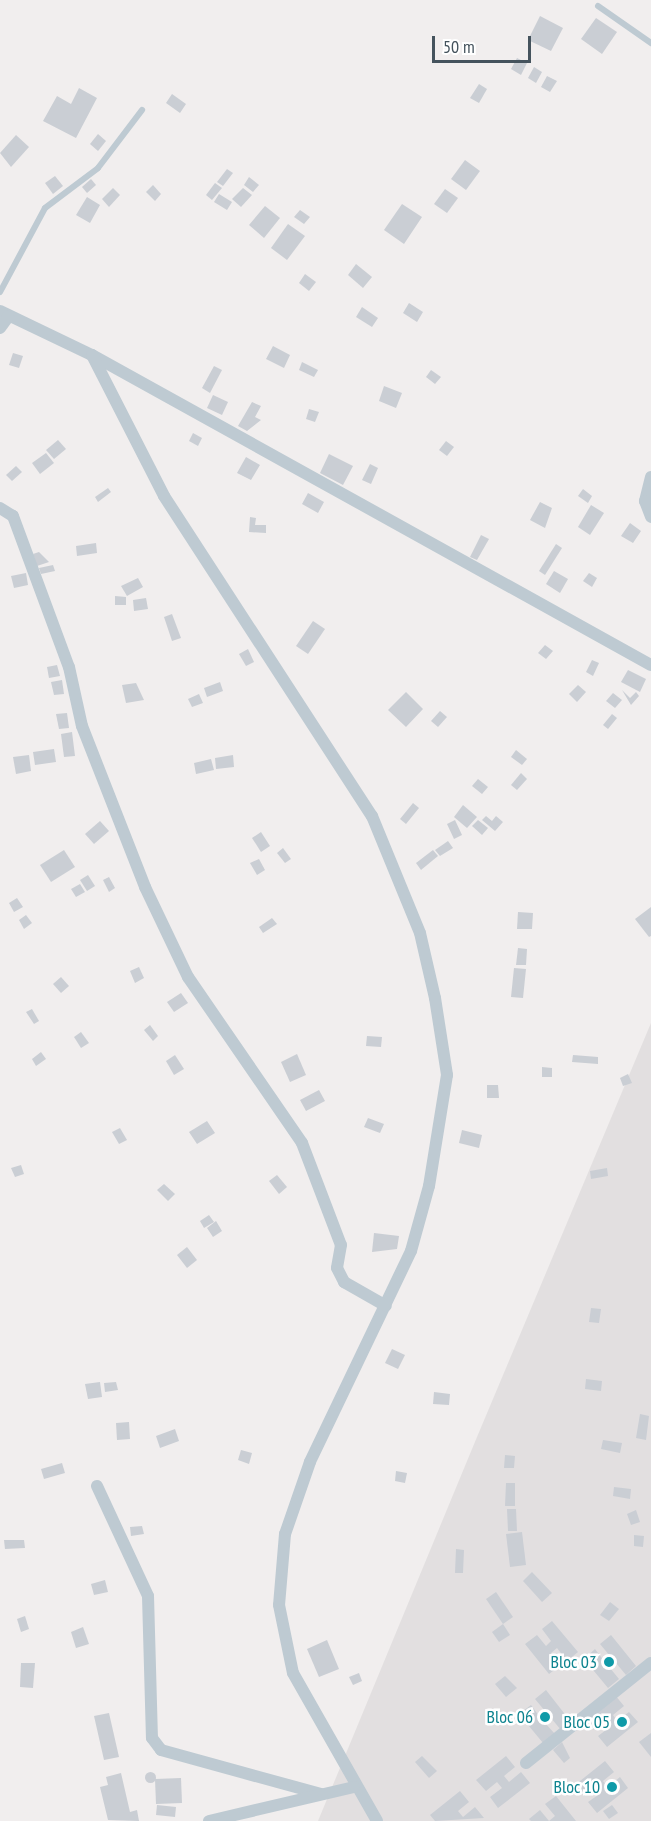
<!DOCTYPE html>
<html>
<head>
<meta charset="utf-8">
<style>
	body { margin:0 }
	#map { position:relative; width:651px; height:1821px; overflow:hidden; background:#f1eeee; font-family:"PT Sans Narrow",sans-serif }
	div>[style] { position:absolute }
	.education>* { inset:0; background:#e2dfe0 }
	.building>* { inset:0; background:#caced4 }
	.round { border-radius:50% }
	.service>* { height:6px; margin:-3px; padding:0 3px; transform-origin:3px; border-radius:3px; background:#becad2 }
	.minor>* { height:12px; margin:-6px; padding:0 6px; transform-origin:6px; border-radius:6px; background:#becad2 }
	.dots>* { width:16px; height:16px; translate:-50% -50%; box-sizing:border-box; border:3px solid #fff; border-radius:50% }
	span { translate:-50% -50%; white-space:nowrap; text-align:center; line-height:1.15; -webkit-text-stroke:5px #fff; paint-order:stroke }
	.culture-label { font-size:18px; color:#0d838f }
	.right { translate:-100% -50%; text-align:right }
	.scale { position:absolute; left:432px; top:36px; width:99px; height:27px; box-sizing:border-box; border:3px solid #45535d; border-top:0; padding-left:8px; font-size:18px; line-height:21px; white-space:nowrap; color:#45535d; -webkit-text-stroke:4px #fff; paint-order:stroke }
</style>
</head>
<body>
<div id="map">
	<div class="education">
		<i style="clip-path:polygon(651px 1023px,651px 1821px,318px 1821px,477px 1437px)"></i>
	</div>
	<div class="building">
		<i style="clip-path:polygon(540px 16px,563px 28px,551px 51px,528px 40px)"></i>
		<i style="clip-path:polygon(596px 18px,617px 32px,602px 54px,581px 39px)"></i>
		<i style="clip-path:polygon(517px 58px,527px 63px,521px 75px,511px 69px)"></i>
		<i style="clip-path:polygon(534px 67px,542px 72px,536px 83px,528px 78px)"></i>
		<i style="clip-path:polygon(547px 76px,557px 81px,550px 92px,541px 87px)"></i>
		<i style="clip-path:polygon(479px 84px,487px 89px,479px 103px,470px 98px)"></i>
		<i style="clip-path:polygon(79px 88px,97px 98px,76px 138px,43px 121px,57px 96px,71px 104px)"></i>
		<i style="clip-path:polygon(172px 94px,186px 104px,180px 113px,166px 103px)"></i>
		<i style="clip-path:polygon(98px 134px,106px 141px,98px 151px,90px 144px)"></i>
		<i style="clip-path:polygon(16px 135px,29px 147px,11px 167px,0 153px)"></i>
		<i style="clip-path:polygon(465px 160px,480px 171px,466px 190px,451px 179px)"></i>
		<i style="clip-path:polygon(227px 169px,233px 173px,223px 186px,217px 182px)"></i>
		<i style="clip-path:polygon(55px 176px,63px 186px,53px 194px,45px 183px)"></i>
		<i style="clip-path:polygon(249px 177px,259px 185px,253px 192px,244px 185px)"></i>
		<i style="clip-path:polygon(91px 179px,96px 185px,87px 193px,82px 187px)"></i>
		<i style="clip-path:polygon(215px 183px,222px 188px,212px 200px,206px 195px)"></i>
		<i style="clip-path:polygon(153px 185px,161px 194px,155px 201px,146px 192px)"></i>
		<i style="clip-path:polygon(113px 188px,120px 195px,109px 207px,102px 199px)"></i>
		<i style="clip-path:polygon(243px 188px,252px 195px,241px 207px,232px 199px)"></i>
		<i style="clip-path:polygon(445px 189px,458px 198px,447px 213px,434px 204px)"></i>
		<i style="clip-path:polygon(219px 194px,232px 202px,227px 210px,214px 202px)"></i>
		<i style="clip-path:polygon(87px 197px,100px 205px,90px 223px,76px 215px)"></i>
		<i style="clip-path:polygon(402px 204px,422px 217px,404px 244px,384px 230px)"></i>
		<i style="clip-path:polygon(265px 206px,280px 218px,264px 238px,249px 225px)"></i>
		<i style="clip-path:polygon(300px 210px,310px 217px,304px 224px,294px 217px)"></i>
		<i style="clip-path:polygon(288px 224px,305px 236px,287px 260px,271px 248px)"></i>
		<i style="clip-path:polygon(356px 264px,372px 277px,363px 288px,348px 275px)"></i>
		<i style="clip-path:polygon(305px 274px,316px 282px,309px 291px,299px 283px)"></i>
		<i style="clip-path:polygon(409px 303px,423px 312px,417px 322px,403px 313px)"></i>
		<i style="clip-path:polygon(362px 307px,378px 318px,372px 327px,356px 317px)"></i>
		<i style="clip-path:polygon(273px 346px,290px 355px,284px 368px,266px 359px)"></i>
		<i style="clip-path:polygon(13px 353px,23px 356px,19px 368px,9px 365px)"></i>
		<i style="clip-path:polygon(302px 362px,318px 370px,314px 377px,299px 370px)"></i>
		<i style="clip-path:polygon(214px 366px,222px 370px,210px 393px,202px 388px)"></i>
		<i style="clip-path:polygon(431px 370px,441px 377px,435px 384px,426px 377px)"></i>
		<i style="clip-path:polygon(384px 386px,402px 393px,396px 408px,379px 401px)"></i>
		<i style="clip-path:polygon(213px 395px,228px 402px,222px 415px,207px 408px)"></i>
		<i style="clip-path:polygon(252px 402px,261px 406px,255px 417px,261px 420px,247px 431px,238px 426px)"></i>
		<i style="clip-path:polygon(309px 409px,319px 412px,315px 422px,306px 419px)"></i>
		<i style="clip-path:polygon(193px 433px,202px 438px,198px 446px,189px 441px)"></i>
		<i style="clip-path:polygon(58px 440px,66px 449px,54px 459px,46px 450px)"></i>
		<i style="clip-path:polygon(446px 441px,454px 447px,447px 456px,439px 450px)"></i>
		<i style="clip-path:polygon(46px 453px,54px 463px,40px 474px,32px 463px)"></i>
		<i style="clip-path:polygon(329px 454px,353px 466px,343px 485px,320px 473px)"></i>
		<i style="clip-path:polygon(246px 457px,260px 465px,251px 480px,237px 473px)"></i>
		<i style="clip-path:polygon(370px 464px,378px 468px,371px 484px,362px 480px)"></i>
		<i style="clip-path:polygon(16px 466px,22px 472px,12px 481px,6px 475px)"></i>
		<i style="clip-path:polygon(108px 488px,111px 492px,98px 502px,95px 497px)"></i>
		<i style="clip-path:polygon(583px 489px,592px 496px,588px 503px,578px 496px)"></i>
		<i style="clip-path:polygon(308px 493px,324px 502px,318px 513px,302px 504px)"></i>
		<i style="clip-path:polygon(540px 502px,552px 508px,545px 528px,530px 520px)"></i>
		<i style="clip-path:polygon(591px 505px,604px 513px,590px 535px,578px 527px)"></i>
		<i style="clip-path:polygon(250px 517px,256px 518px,255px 525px,266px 525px,266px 533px,249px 532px)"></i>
		<i style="clip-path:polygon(630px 523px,641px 531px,633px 543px,621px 536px)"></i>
		<i style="clip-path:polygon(481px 535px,489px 539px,477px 560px,470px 557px)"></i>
		<i style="clip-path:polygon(96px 543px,97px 553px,77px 556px,76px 546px)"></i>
		<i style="clip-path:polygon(556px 544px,562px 548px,545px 575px,539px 571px)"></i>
		<i style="clip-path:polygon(39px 552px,49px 562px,37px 566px,33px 554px)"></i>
		<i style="clip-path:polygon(53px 565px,55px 571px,41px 574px,39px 568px)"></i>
		<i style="clip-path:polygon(554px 571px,568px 579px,560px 593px,546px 584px)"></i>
		<i style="clip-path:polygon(26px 573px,28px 585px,14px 588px,11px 576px)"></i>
		<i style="clip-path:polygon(589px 573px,597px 578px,592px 587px,583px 581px)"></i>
		<i style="clip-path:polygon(138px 578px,143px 587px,127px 596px,121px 586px)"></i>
		<i style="clip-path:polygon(115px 596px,126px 597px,126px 605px,115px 605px)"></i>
		<i style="clip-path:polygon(146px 598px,148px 609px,134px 611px,133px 600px)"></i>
		<i style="clip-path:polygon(172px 614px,181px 638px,172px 641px,164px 617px)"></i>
		<i style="clip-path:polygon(313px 621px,325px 629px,308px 654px,296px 646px)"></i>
		<i style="clip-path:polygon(545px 645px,553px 651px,546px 659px,538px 653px)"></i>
		<i style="clip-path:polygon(248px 649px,254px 662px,246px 666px,239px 654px)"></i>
		<i style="clip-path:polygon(592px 660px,599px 663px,593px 676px,586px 672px)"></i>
		<i style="clip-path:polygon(57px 665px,60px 676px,49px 678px,47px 667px)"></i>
		<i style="clip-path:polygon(628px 670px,646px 679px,640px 692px,621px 682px)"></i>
		<i style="clip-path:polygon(62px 680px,64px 694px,54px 695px,51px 682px)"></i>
		<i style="clip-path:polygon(220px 682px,223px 691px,207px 697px,204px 688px)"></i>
		<i style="clip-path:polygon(136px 683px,144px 700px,126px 703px,122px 685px)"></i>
		<i style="clip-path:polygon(578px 685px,586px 692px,577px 702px,569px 694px)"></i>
		<i style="clip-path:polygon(622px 690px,630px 698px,636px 692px,639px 696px,631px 705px)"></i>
		<i style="clip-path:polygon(406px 692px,423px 709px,406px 727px,388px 710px)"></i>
		<i style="clip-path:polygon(613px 693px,622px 700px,615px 708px,606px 701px)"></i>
		<i style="clip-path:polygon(199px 694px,203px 703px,192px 707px,188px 699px)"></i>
		<i style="clip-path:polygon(440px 711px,447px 717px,438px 727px,431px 721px)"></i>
		<i style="clip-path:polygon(67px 713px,69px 728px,59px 729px,56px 714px)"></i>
		<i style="clip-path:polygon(612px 714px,617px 718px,608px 729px,603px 725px)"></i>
		<i style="clip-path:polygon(72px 732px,75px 756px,64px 757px,61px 734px)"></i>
		<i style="clip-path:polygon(54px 749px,56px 762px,35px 765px,33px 752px)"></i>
		<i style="clip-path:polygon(516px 750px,527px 759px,522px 765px,511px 757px)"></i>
		<i style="clip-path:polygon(29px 755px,31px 771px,16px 774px,13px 757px)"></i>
		<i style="clip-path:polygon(233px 755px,234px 767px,216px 769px,215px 758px)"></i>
		<i style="clip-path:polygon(211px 759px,214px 770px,196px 774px,194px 763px)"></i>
		<i style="clip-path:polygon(521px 773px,527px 779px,517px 790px,511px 785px)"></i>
		<i style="clip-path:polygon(478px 779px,488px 787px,482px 794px,472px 786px)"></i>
		<i style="clip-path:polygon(413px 803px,419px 808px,406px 824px,400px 819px)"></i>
		<i style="clip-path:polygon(463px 805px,477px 817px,467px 828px,454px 817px)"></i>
		<i style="clip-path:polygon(486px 816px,492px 821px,496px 816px,503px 822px,495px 831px,482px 820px)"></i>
		<i style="clip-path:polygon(455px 820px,462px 835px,454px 839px,447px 824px)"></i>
		<i style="clip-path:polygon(478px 820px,488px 828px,482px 835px,472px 826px)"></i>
		<i style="clip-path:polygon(100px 821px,109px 831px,94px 844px,85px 834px)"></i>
		<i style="clip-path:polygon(261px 832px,270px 846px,261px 852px,252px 838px)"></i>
		<i style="clip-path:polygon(448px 841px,453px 848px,440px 856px,435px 850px)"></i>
		<i style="clip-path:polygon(283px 848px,291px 859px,285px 863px,277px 853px)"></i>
		<i style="clip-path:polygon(64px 850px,75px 867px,51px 882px,40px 865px)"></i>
		<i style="clip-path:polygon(433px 850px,438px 856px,421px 870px,416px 863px)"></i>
		<i style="clip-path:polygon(259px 859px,265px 870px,257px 875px,250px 863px)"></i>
		<i style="clip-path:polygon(88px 875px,95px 886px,87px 891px,80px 880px)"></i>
		<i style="clip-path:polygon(109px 877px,115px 888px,109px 892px,103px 880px)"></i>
		<i style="clip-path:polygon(80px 884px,85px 892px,76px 897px,71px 889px)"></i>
		<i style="clip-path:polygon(17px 898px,23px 907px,14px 912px,9px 903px)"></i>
		<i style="clip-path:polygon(651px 907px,651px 936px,649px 937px,635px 919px)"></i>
		<i style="clip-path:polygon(518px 912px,533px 913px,532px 929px,517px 929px)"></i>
		<i style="clip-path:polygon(26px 915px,32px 923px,24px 929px,19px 920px)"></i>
		<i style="clip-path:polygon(272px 918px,277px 924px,263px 933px,259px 927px)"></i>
		<i style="clip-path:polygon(518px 948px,527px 949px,526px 965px,516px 965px)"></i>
		<i style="clip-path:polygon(139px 967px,144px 978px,135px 983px,130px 971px)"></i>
		<i style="clip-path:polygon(514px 968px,526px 969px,523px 998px,511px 997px)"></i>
		<i style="clip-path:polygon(61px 977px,69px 986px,61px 993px,53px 984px)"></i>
		<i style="clip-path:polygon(181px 993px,188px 1003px,174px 1012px,167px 1002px)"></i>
		<i style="clip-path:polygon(32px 1009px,39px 1021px,34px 1024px,26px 1012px)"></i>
		<i style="clip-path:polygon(150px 1025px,158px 1036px,153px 1041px,144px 1030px)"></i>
		<i style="clip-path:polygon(81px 1032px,89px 1043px,81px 1048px,74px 1037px)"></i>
		<i style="clip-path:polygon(367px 1036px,382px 1037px,381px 1047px,366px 1046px)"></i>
		<i style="clip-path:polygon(41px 1052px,46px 1059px,36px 1066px,32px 1059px)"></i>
		<i style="clip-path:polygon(297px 1054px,306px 1075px,290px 1082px,281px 1062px)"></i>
		<i style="clip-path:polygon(175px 1055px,184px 1069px,174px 1075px,166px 1061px)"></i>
		<i style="clip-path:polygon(573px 1055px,598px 1057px,598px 1064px,572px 1062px)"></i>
		<i style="clip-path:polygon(542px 1067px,552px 1068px,552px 1077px,542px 1077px)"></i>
		<i style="clip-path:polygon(628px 1074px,632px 1083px,623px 1086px,620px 1078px)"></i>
		<i style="clip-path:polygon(487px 1085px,498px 1085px,499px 1098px,487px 1098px)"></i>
		<i style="clip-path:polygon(319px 1090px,325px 1101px,306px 1111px,300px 1100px)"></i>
		<i style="clip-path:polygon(368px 1118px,384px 1124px,380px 1133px,364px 1127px)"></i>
		<i style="clip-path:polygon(207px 1121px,215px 1133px,197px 1144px,189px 1132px)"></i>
		<i style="clip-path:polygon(120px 1128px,127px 1140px,119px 1144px,112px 1132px)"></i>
		<i style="clip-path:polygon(462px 1130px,482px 1135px,479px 1148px,459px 1143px)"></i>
		<i style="clip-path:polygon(21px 1165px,24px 1174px,15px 1177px,11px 1168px)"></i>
		<i style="clip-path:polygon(607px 1168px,608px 1176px,591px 1179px,590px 1171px)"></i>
		<i style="clip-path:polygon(277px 1175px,287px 1187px,279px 1194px,269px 1181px)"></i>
		<i style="clip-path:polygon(164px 1184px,175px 1194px,168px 1201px,157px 1190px)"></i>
		<i style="clip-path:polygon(209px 1215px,214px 1222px,204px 1228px,200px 1221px)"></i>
		<i style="clip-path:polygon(216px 1221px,222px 1231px,213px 1237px,207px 1228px)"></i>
		<i style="clip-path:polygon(374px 1233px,399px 1236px,397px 1249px,372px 1252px)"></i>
		<i style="clip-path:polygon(187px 1247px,197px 1260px,187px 1268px,177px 1255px)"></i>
		<i style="clip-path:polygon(591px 1308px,601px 1309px,599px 1323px,589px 1322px)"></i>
		<i style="clip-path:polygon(392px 1349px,405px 1355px,398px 1369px,385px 1363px)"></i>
		<i style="clip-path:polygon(586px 1379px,602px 1381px,601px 1391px,585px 1389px)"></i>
		<i style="clip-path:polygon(100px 1382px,102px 1397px,88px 1399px,85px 1384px)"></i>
		<i style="clip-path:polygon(116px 1382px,118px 1390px,105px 1392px,104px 1383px)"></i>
		<i style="clip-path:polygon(434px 1392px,450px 1394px,449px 1405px,433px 1404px)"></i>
		<i style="clip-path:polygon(640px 1414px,649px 1416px,646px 1440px,636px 1438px)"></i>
		<i style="clip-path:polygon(129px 1422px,130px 1439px,117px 1440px,116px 1423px)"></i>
		<i style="clip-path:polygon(175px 1429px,179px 1441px,160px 1448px,156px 1436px)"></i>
		<i style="clip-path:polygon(603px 1440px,622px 1443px,620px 1453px,601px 1449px)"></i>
		<i style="clip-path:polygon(241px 1450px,252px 1453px,249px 1464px,238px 1460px)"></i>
		<i style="clip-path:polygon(505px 1455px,515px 1456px,514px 1468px,504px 1468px)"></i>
		<i style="clip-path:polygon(62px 1463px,65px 1473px,44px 1479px,41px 1469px)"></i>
		<i style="clip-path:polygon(396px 1471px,407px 1473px,405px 1483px,395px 1481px)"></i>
		<i style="clip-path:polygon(506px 1483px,515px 1483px,515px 1506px,505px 1506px)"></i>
		<i style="clip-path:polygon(614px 1487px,631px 1489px,630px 1499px,613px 1496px)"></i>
		<i style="clip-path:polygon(507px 1509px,516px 1509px,517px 1531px,508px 1531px)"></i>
		<i style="clip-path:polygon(636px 1510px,640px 1522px,631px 1525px,627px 1514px)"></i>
		<i style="clip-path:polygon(142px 1526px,144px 1534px,131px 1536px,130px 1527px)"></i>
		<i style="clip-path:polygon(522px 1532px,526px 1565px,510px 1567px,506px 1534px)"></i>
		<i style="clip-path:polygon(634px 1535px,644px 1536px,643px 1547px,634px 1546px)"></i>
		<i style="clip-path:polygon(4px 1540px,24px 1540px,25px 1548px,5px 1549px)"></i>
		<i style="clip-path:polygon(456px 1549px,464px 1550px,463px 1573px,455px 1573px)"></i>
		<i style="clip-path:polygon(532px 1572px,552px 1593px,542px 1602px,523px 1581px)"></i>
		<i style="clip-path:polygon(105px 1580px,108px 1592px,94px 1595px,91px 1584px)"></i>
		<i style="clip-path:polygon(496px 1592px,513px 1617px,503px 1624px,486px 1599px)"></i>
		<i style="clip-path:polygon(610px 1602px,619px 1609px,609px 1621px,600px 1615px)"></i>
		<i style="clip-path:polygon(25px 1616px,29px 1629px,21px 1632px,17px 1619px)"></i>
		<i style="clip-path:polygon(552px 1621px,578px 1652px,567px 1661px,557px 1648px,551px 1653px,561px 1665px,549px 1674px,525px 1644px,537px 1635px,546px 1646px,551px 1641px,542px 1629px)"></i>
		<i style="clip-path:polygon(503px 1624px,510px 1635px,499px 1642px,492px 1632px)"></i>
		<i style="clip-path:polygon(83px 1627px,89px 1644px,76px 1648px,71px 1632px)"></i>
		<i style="clip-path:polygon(611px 1635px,636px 1666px,626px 1675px,616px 1663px,610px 1668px,619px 1679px,608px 1688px,584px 1659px,595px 1649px,604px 1661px,610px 1656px,600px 1644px)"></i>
		<i style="clip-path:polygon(327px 1640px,339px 1669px,319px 1677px,307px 1649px)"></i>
		<i style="clip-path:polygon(21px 1663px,35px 1663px,33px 1688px,20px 1687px)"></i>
		<i style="clip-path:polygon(359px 1673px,362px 1681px,353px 1685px,349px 1677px)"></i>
		<i style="clip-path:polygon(505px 1676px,517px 1688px,506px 1697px,495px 1684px)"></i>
		<i style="clip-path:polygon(546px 1690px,571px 1722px,561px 1730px,551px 1718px,545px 1723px,555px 1734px,543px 1743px,519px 1714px,531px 1705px,539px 1716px,545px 1711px,535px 1699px)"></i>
		<i style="clip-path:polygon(615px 1695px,624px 1706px,613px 1715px,617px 1721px,629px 1712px,638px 1722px,607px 1747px,598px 1736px,610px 1727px,605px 1721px,594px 1730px,585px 1719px)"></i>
		<i style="clip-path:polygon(109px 1713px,119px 1757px,104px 1760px,94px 1716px)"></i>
		<i style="clip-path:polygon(651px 1733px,651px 1757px,639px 1742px)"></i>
		<i style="clip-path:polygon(562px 1742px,570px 1758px,564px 1763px,553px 1750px)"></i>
		<i style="clip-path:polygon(422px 1756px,437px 1771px,429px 1778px,415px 1762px)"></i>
		<i style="clip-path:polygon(506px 1756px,515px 1767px,504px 1776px,509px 1782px,521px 1772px,530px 1783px,498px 1808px,490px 1797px,502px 1788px,497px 1782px,486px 1791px,476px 1780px)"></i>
		<i style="clip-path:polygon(605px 1761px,614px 1772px,603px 1781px,608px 1787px,620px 1777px,628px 1788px,597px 1813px,588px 1802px,601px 1793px,596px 1787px,584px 1796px,575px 1785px)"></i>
		<i class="round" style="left:144.5px;top:1771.5px;width:11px;height:11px"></i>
		<i style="clip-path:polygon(121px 1773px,130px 1812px,137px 1810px,139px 1821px,108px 1820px,100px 1787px,108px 1785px,106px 1777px)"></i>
		<i style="clip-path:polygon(181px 1778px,182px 1803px,156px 1804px,155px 1779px)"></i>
		<i style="clip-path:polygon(460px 1791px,469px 1802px,458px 1811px,463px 1817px,475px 1807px,484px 1818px,435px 1821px,430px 1815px)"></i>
		<i style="clip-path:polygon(556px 1796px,576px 1821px,549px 1821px,555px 1816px,545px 1804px)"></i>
		<i style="clip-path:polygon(157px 1805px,176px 1807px,175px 1817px,156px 1815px)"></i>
		<i style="clip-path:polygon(612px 1805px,618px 1813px,609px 1819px,603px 1811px)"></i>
		<i style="clip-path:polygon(540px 1810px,549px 1821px,531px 1821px,529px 1819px)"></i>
	</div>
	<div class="service">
		<i style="left:598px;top:6px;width:65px;rotate:34.9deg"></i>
		<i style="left:0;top:292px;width:95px;rotate:-61.8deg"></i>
		<i style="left:45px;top:208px;width:66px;rotate:-37deg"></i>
		<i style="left:98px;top:168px;width:73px;rotate:-52.8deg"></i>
	</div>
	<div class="minor">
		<i style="left:0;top:311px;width:102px;rotate:25.6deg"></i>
		<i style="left:92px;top:355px;width:639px;rotate:29.01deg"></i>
		<i style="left:0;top:328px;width:14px;rotate:-54deg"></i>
		<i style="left:92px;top:355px;width:158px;rotate:62.9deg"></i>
		<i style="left:164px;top:496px;width:382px;rotate:57deg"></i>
		<i style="left:372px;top:816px;width:126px;rotate:67.7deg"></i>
		<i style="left:420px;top:933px;width:67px;rotate:77deg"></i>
		<i style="left:435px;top:998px;width:78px;rotate:81.1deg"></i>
		<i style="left:447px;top:1075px;width:112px;rotate:99.2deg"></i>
		<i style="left:429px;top:1186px;width:67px;rotate:105.5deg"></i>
		<i style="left:411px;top:1251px;width:234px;rotate:115.6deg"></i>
		<i style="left:310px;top:1462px;width:76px;rotate:109.1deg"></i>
		<i style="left:285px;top:1534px;width:71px;rotate:94.8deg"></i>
		<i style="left:279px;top:1605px;width:69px;rotate:78.4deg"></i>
		<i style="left:293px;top:1673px;width:170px;rotate:60.4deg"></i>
		<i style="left:651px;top:477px;width:25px;rotate:104deg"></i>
		<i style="left:645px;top:501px;width:17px;rotate:69deg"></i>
		<i style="left:0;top:508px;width:15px;rotate:32deg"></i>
		<i style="left:13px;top:516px;width:161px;rotate:69.7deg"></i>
		<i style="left:69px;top:667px;width:60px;rotate:77.6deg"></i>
		<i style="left:82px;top:726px;width:173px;rotate:68.6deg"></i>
		<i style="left:145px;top:887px;width:100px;rotate:64.5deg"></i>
		<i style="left:188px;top:977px;width:201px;rotate:55.5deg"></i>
		<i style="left:302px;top:1143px;width:109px;rotate:69.1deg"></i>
		<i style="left:341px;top:1245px;width:23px;rotate:100deg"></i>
		<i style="left:337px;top:1268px;width:16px;rotate:63deg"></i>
		<i style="left:344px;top:1282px;width:48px;rotate:29.7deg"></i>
		<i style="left:97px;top:1486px;width:121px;rotate:65.1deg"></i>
		<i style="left:148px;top:1596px;width:142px;rotate:88.4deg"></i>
		<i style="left:152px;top:1738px;width:15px;rotate:53deg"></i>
		<i style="left:161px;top:1750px;width:166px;rotate:15.4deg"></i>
		<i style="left:526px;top:1763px;width:160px;rotate:-38.7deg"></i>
		<i style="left:209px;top:1821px;width:149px;rotate:-13.2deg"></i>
	</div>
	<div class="dots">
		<i style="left:609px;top:1662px;background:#0f9aa8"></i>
		<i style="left:545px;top:1717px;background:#0f9aa8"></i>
		<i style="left:622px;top:1722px;background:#0f9aa8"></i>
		<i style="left:612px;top:1787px;background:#0f9aa8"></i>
	</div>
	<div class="culture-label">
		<span class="right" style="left:597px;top:1662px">Bloc 03</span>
		<span class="right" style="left:533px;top:1717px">Bloc 06</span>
		<span class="right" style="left:610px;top:1722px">Bloc 05</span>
		<span class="right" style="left:600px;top:1787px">Bloc 10</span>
	</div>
	<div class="scale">50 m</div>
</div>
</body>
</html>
